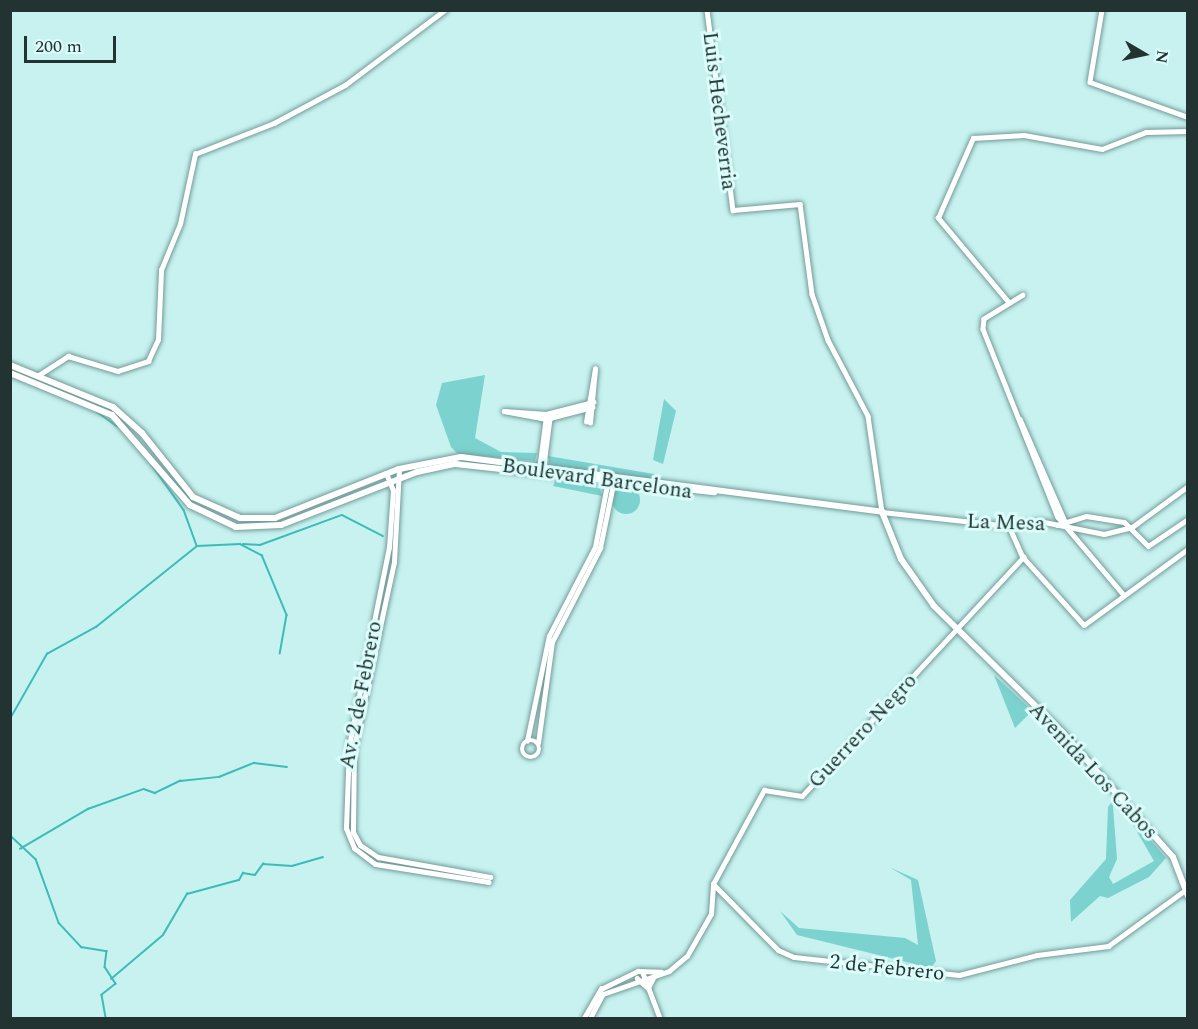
<!DOCTYPE html>
<html>
<head>
<meta charset="utf-8">
<style>
	body { margin:0 }
	#map { position:relative; width:1198px; height:1029px; overflow:hidden; background:#c7f2ef; font-family:Spectral,serif }
	div>[style] { position:absolute }
	.green>* { inset:0; background:#7bd2cf }
	.round { border-radius:50% }
	.stream>* { height:1.5px; margin:-0.75px; padding:0 0.75px; transform-origin:0.75px; border-radius:0.75px; background:#3cbcb8 }
	.roads { filter:drop-shadow(0 0 2px #739b99) drop-shadow(0 0 2px #739b99) }
	.tertiary>* { height:4.5px; margin:-2.25px; padding:0 2.25px; transform-origin:2.25px; border-radius:2.25px; background:#fff }
	.tertiary>.ring { margin:-2.25px; padding:0; box-sizing:content-box; background:none; border:4.5px solid #fff; border-radius:50% }
	.secondary>* { height:5px; margin:-2.5px; padding:0 2.5px; transform-origin:2.5px; border-radius:2.5px; background:#fff }
	.primary>* { height:6px; margin:-3px; padding:0 3px; transform-origin:3px; border-radius:3px; background:#fff }
	span { translate:-50% -50%; white-space:nowrap; text-align:center; line-height:1.15; -webkit-text-stroke:6px #dbfdfb; paint-order:stroke }
	.street-label { font-size:21px; color:#223332 }
	.frame { position:absolute; inset:0; border:12px solid #223332; pointer-events:none }
	.north { position:absolute; left:1114px; top:24px; width:60px; height:60px; -webkit-text-stroke:4px #dbfdfb; paint-order:stroke; rotate:99deg; font-size:16px; font-weight:700; line-height:24px; text-align:center; color:#223332 }
	.north::after { content:''; display:block; margin:auto; width:21px; height:27px; background:#223332; clip-path:polygon(50% 0,100% 100%,50% 72%,0 100%) }
	.scale { position:absolute; left:24px; top:36px; width:92px; height:27px; box-sizing:border-box; border:3px solid #223332; border-top:0; padding-left:8px; font-size:18px; line-height:21px; white-space:nowrap; color:#223332; -webkit-text-stroke:4px #dbfdfb; paint-order:stroke }
</style>
</head>
<body>
<div id="map">
	<div class="green">
		<i style="clip-path:polygon(485px 375px,475px 438px,501px 452px,537px 453px,535px 461px,458px 454px,451px 447px,436px 405px,442px 383px)"></i>
		<i style="clip-path:polygon(664px 399px,676px 411px,663px 464px,653px 460px)"></i>
		<i style="clip-path:polygon(548px 456px,654px 474px,653px 481px,550px 466px)"></i>
		<i style="clip-path:polygon(557px 477px,599px 484px,602px 496px,553px 486px)"></i>
		<i class="round" style="left:612px;top:486px;width:28px;height:28px"></i>
		<i style="clip-path:polygon(994px 675px,1036px 714px,1033px 717px,1029px 714px,1015px 728px)"></i>
		<i style="clip-path:polygon(1114px 799px,1118px 803px,1113px 806px,1117px 859px,1109px 877px,1113px 884px,1154px 861px,1125px 811px,1166px 858px,1149px 877px,1108px 898px,1100px 896px,1071px 922px,1070px 900px,1106px 859px,1108px 807px)"></i>
		<i style="clip-path:polygon(889px 867px,918px 880px,936px 961px,931px 968px,797px 935px,780px 911px,799px 928px,905px 938px,918px 945px,911px 880px)"></i>
	</div>
	<div class="stream">
		<i style="left:96px;top:411px;width:26px;rotate:36deg"></i>
		<i style="left:152px;top:465px;width:55px;rotate:54.6deg"></i>
		<i style="left:184px;top:510px;width:38px;rotate:70deg"></i>
		<i style="left:243px;top:544px;width:17px;rotate:3deg"></i>
		<i style="left:260px;top:545px;width:87px;rotate:-20.1deg"></i>
		<i style="left:342px;top:515px;width:46px;rotate:27.1deg"></i>
		<i style="left:10px;top:719px;width:75px;rotate:-60.4deg"></i>
		<i style="left:47px;top:654px;width:56px;rotate:-28.9deg"></i>
		<i style="left:96px;top:627px;width:129px;rotate:-38.7deg"></i>
		<i style="left:197px;top:546px;width:43px;rotate:-2.7deg"></i>
		<i style="left:240px;top:544px;width:25px;rotate:27deg"></i>
		<i style="left:262px;top:555px;width:65px;rotate:67.4deg"></i>
		<i style="left:287px;top:615px;width:39px;rotate:100deg"></i>
		<i style="left:10px;top:835px;width:35px;rotate:43deg"></i>
		<i style="left:36px;top:859px;width:68px;rotate:70.2deg"></i>
		<i style="left:59px;top:923px;width:33px;rotate:47deg"></i>
		<i style="left:81px;top:947px;width:26px;rotate:9deg"></i>
		<i style="left:107px;top:951px;width:16px;rotate:97deg"></i>
		<i style="left:105px;top:967px;width:20px;rotate:57deg"></i>
		<i style="left:116px;top:984px;width:18px;rotate:142deg"></i>
		<i style="left:102px;top:995px;width:23px;rotate:80deg"></i>
		<i style="left:20px;top:849px;width:79px;rotate:-30.5deg"></i>
		<i style="left:88px;top:809px;width:59px;rotate:-19.7deg"></i>
		<i style="left:144px;top:789px;width:12px;rotate:20deg"></i>
		<i style="left:155px;top:793px;width:28px;rotate:-26deg"></i>
		<i style="left:180px;top:781px;width:39px;rotate:-6deg"></i>
		<i style="left:219px;top:777px;width:38px;rotate:-22deg"></i>
		<i style="left:254px;top:763px;width:33px;rotate:7deg"></i>
		<i style="left:111px;top:979px;width:68px;rotate:-40.2deg"></i>
		<i style="left:163px;top:935px;width:48px;rotate:-59.7deg"></i>
		<i style="left:187px;top:894px;width:54px;rotate:-15.1deg"></i>
		<i style="left:239px;top:880px;width:8px;rotate:-60deg"></i>
		<i style="left:243px;top:873px;width:12px;rotate:9deg"></i>
		<i style="left:255px;top:875px;width:14px;rotate:-54deg"></i>
		<i style="left:263px;top:864px;width:29px;rotate:4deg"></i>
		<i style="left:292px;top:866px;width:32px;rotate:-16deg"></i>
	</div>
	<div class="roads">
		<div class="tertiary">
			<i style="left:707px;top:10px;width:202px;rotate:82.6deg"></i>
			<i style="left:733px;top:210px;width:67px;rotate:-5.1deg"></i>
			<i style="left:800px;top:204px;width:91px;rotate:82.4deg"></i>
			<i style="left:812px;top:294px;width:49px;rotate:70.8deg"></i>
			<i style="left:828px;top:340px;width:86px;rotate:62.2deg"></i>
			<i style="left:868px;top:416px;width:97px;rotate:81.7deg"></i>
			<i style="left:1102px;top:10px;width:73px;rotate:99.5deg"></i>
			<i style="left:1090px;top:82px;width:104px;rotate:19.7deg"></i>
			<i style="left:1023px;top:295px;width:46px;rotate:148.4deg"></i>
			<i style="left:984px;top:319px;width:10px;rotate:96deg"></i>
			<i style="left:983px;top:329px;width:202px;rotate:68.3deg"></i>
			<i style="left:1058px;top:517px;width:101px;rotate:49.8deg"></i>
			<i style="left:1009px;top:303px;width:111px;rotate:-129.9deg"></i>
			<i style="left:938px;top:218px;width:87px;rotate:-66.4deg"></i>
			<i style="left:973px;top:138px;width:51px;rotate:-3.4deg"></i>
			<i style="left:1024px;top:135px;width:79px;rotate:10.2deg"></i>
			<i style="left:1102px;top:149px;width:47px;rotate:-21.1deg"></i>
			<i style="left:1146px;top:132px;width:42px;rotate:-1.4deg"></i>
			<i style="left:39px;top:375px;width:35px;rotate:-33deg"></i>
			<i style="left:68px;top:356px;width:52px;rotate:16.7deg"></i>
			<i style="left:118px;top:371px;width:32px;rotate:-18deg"></i>
			<i style="left:148px;top:361px;width:23px;rotate:-65deg"></i>
			<i style="left:158px;top:340px;width:70px;rotate:-87.5deg"></i>
			<i style="left:161px;top:270px;width:50px;rotate:-67.6deg"></i>
			<i style="left:180px;top:224px;width:72px;rotate:-77.9deg"></i>
			<i style="left:195px;top:154px;width:85px;rotate:-21.4deg"></i>
			<i style="left:274px;top:123px;width:81px;rotate:-28.2deg"></i>
			<i style="left:345px;top:85px;width:125px;rotate:-36.9deg"></i>
			<i style="left:504px;top:411px;width:42px;rotate:4.1deg"></i>
			<i style="left:546px;top:414px;width:49px;rotate:-14.3deg"></i>
			<i style="left:504px;top:411px;width:43px;rotate:10.8deg"></i>
			<i style="left:546px;top:419px;width:48px;rotate:-14.6deg"></i>
			<i style="left:1020px;top:419px;width:115px;rotate:66.3deg"></i>
			<i style="left:586px;top:422px;width:54px;rotate:-80.4deg"></i>
			<i style="left:590px;top:423px;width:54px;rotate:-84.7deg"></i>
			<i style="left:543px;top:469px;width:54px;rotate:-82.6deg"></i>
			<i style="left:539px;top:470px;width:54px;rotate:-82.6deg"></i>
			<i style="left:1009px;top:526px;width:34px;rotate:66deg"></i>
			<i style="left:1023px;top:557px;width:91px;rotate:48.1deg"></i>
			<i style="left:1084px;top:625px;width:129px;rotate:-36.2deg"></i>
			<i class="ring" style="left:522px;top:740px;width:13.5px;height:13.5px"></i>
			<i style="left:527px;top:741px;width:107px;rotate:-78.2deg"></i>
			<i style="left:549px;top:636px;width:100px;rotate:-62.7deg"></i>
			<i style="left:595px;top:547px;width:68px;rotate:-79deg"></i>
			<i style="left:538px;top:743px;width:102px;rotate:-82.1deg"></i>
			<i style="left:552px;top:642px;width:106px;rotate:-62.9deg"></i>
			<i style="left:600px;top:548px;width:69px;rotate:-78.4deg"></i>
			<i style="left:643px;top:973px;width:48px;rotate:69.3deg"></i>
			<i style="left:637px;top:978px;width:15px;rotate:42deg"></i>
			<i style="left:648px;top:988px;width:16px;rotate:-63deg"></i>
			<i style="left:584px;top:1018px;width:34px;rotate:-60deg"></i>
			<i style="left:601px;top:989px;width:41px;rotate:-25.9deg"></i>
			<i style="left:638px;top:971px;width:23px;rotate:2deg"></i>
			<i style="left:590px;top:1018px;width:27px;rotate:-62deg"></i>
			<i style="left:603px;top:994px;width:70px;rotate:-19.2deg"></i>
			<i style="left:669px;top:971px;width:23px;rotate:-40deg"></i>
			<i style="left:687px;top:956px;width:48px;rotate:-60.3deg"></i>
			<i style="left:711px;top:914px;width:30px;rotate:-86deg"></i>
			<i style="left:713px;top:884px;width:107px;rotate:-61.5deg"></i>
			<i style="left:764px;top:790px;width:38px;rotate:9deg"></i>
			<i style="left:802px;top:796px;width:326px;rotate:-47.2deg"></i>
		</div>
		<div class="secondary">
			<i style="left:399px;top:469px;width:93px;rotate:93.1deg"></i>
			<i style="left:394px;top:562px;width:189px;rotate:102.2deg"></i>
			<i style="left:354px;top:747px;width:85px;rotate:90.7deg"></i>
			<i style="left:353px;top:832px;width:15px;rotate:62deg"></i>
			<i style="left:360px;top:845px;width:22px;rotate:34deg"></i>
			<i style="left:378px;top:857px;width:114px;rotate:10.1deg"></i>
			<i style="left:386px;top:473px;width:18px;rotate:68deg"></i>
			<i style="left:393px;top:490px;width:57px;rotate:94deg"></i>
			<i style="left:389px;top:547px;width:202px;rotate:101.4deg"></i>
			<i style="left:349px;top:745px;width:83px;rotate:92.1deg"></i>
			<i style="left:346px;top:828px;width:22px;rotate:68deg"></i>
			<i style="left:354px;top:848px;width:26px;rotate:37deg"></i>
			<i style="left:375px;top:864px;width:115px;rotate:9deg"></i>
			<i style="left:882px;top:512px;width:128px;rotate:6.3deg"></i>
			<i style="left:1009px;top:526px;width:30px;rotate:-9deg"></i>
			<i style="left:1039px;top:521px;width:66px;rotate:11.3deg"></i>
			<i style="left:1104px;top:534px;width:29px;rotate:-14deg"></i>
			<i style="left:1132px;top:527px;width:69px;rotate:-36.2deg"></i>
			<i style="left:1057px;top:525px;width:30px;rotate:-17deg"></i>
			<i style="left:1086px;top:516px;width:38px;rotate:9deg"></i>
			<i style="left:1124px;top:522px;width:34px;rotate:45deg"></i>
			<i style="left:1148px;top:546px;width:48px;rotate:-34deg"></i>
			<i style="left:713px;top:884px;width:93px;rotate:45.4deg"></i>
			<i style="left:778px;top:950px;width:17px;rotate:24deg"></i>
			<i style="left:794px;top:957px;width:166px;rotate:6.2deg"></i>
			<i style="left:959px;top:975px;width:81px;rotate:-14.4deg"></i>
			<i style="left:1037px;top:955px;width:72px;rotate:-7.2deg"></i>
			<i style="left:1108px;top:946px;width:95px;rotate:-36deg"></i>
		</div>
		<div class="primary">
			<i style="left:10px;top:365px;width:111px;rotate:22.2deg"></i>
			<i style="left:113px;top:407px;width:39px;rotate:42deg"></i>
			<i style="left:142px;top:433px;width:82px;rotate:51.4deg"></i>
			<i style="left:193px;top:497px;width:51px;rotate:24.1deg"></i>
			<i style="left:240px;top:518px;width:35px"></i>
			<i style="left:275px;top:518px;width:133px;rotate:-21.6deg"></i>
			<i style="left:399px;top:469px;width:63px;rotate:-11deg"></i>
			<i style="left:461px;top:457px;width:425px;rotate:7.4deg"></i>
			<i style="left:882px;top:512px;width:51px;rotate:68deg"></i>
			<i style="left:901px;top:559px;width:57px;rotate:54.9deg"></i>
			<i style="left:934px;top:606px;width:180px;rotate:44.5deg"></i>
			<i style="left:1062px;top:732px;width:167px;rotate:48.4deg"></i>
			<i style="left:1173px;top:857px;width:42px;rotate:69deg"></i>
			<i style="left:10px;top:373px;width:110px;rotate:22.4deg"></i>
			<i style="left:112px;top:415px;width:119px;rotate:49.1deg"></i>
			<i style="left:190px;top:505px;width:51px;rotate:25.6deg"></i>
			<i style="left:236px;top:527px;width:45px;rotate:-2.5deg"></i>
			<i style="left:281px;top:525px;width:146px;rotate:-21.3deg"></i>
			<i style="left:417px;top:472px;width:39px;rotate:-12deg"></i>
			<i style="left:455px;top:464px;width:261px;rotate:6.2deg"></i>
		</div>
	</div>
	<div class="street-label">
		<span style="left:719px;top:111px;rotate:83deg">Luis Hecheverria</span>
		<span style="left:597px;top:479px;rotate:8deg">Boulevard Barcelona</span>
		<span style="left:1006px;top:523px;rotate:2deg">La Mesa</span>
		<span style="left:361px;top:695px;rotate:-79deg">Av. 2 de Febrero</span>
		<span style="left:863px;top:731px;rotate:-47deg">Guerrero Negro</span>
		<span style="left:1093px;top:771px;rotate:47deg">Avenida Los Cabos</span>
		<span style="left:887px;top:968px;rotate:6deg">2 de Febrero</span>
	</div>
	<div class="frame"></div>
	<div class="north">N</div>
	<div class="scale">200 m</div>
</div>
</body>
</html>
